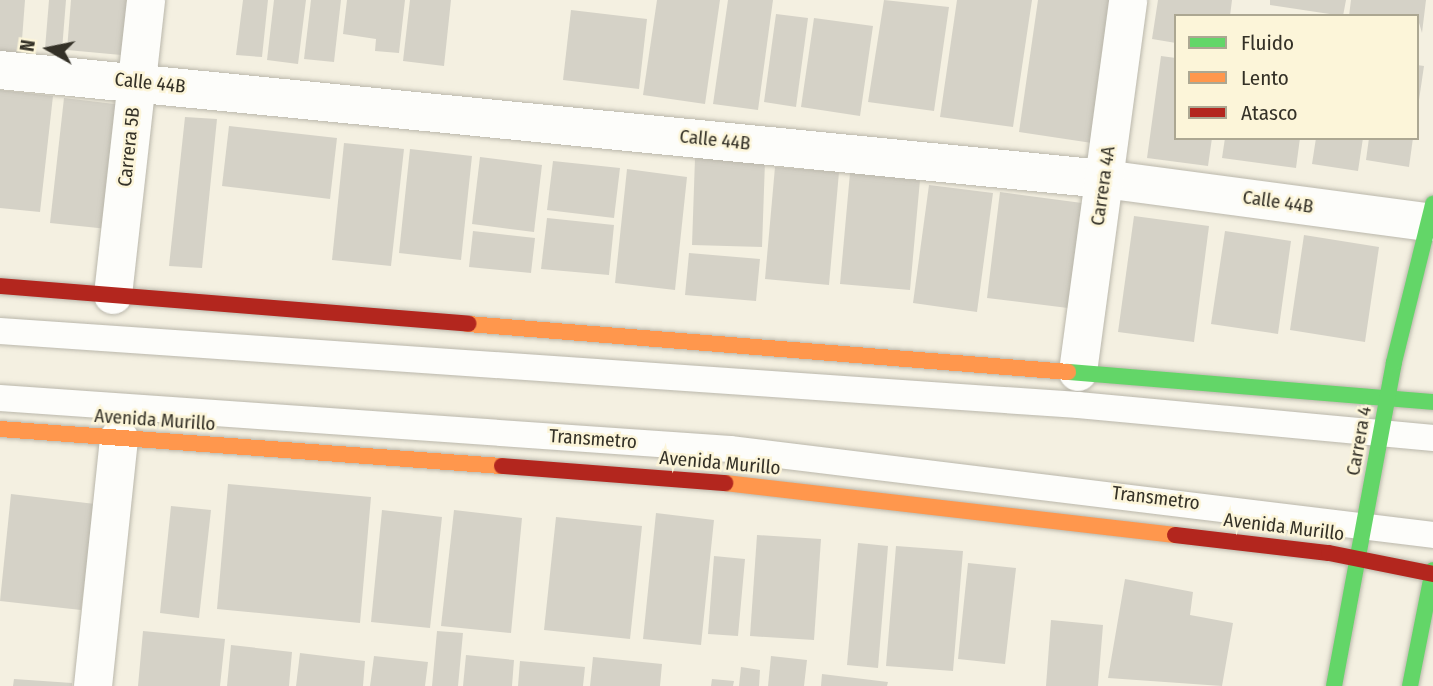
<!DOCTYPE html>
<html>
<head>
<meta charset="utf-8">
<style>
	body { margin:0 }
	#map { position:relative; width:1433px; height:686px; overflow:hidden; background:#f4f0e1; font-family:"Fira Sans Condensed",sans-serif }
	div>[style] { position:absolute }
	.building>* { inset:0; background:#d5d2c7 }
	.roads { filter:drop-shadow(0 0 2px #bab7ab) drop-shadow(0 0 2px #bab7ab) }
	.lane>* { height:26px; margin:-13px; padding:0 13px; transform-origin:13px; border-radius:13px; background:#fdfdfa }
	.street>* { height:38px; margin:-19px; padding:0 19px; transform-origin:19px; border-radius:19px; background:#fdfdfa }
	.fast>* { height:16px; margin:-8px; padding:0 8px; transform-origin:8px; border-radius:8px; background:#63d668 }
	.slow>* { height:16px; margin:-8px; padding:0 8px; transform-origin:8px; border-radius:8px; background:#ff974d }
	.jam>* { height:16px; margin:-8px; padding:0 8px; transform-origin:8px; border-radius:8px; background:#b3261e }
	span { translate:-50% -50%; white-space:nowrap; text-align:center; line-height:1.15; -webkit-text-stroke:5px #fcf5d9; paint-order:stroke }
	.street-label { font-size:19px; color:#343127 }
	.legend { position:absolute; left:1174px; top:14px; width:245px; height:126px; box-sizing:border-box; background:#fcf5d9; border:2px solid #aca792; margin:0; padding:9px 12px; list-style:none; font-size:21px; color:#343127 }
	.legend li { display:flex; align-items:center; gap:14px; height:35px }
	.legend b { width:35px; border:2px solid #aca792 }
	.north { position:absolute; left:14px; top:14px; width:70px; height:70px; -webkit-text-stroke:5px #fcf5d9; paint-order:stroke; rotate:279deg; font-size:19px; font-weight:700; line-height:28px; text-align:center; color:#343127 }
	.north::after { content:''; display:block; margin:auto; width:24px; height:32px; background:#343127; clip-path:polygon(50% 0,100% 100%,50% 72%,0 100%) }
</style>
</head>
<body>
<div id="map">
	<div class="building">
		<i style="clip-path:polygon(0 0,25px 0,21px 53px,0 51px)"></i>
		<i style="clip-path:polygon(49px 0,66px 0,62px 50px,45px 49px)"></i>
		<i style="clip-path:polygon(71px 0,137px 0,132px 56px,67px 50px)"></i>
		<i style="clip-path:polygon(243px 0,268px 0,262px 57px,236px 55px)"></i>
		<i style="clip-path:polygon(274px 0,306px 0,298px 64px,267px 60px)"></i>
		<i style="clip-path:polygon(311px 0,341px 0,334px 62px,304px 59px)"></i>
		<i style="clip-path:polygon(347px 0,405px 0,399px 53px,375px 51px,376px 39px,343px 34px)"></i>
		<i style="clip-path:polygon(410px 0,451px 0,444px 66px,403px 61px)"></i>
		<i style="clip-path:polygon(657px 0,720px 0,705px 104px,643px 95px)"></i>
		<i style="clip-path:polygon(728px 0,773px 0,758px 110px,713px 104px)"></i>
		<i style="clip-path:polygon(884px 0,949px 7px,934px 111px,868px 102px)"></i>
		<i style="clip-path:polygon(957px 0,1032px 0,1013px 127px,940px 117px)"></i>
		<i style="clip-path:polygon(1038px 0,1112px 0,1092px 143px,1019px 132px)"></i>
		<i style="clip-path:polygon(1158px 0,1232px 0,1230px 16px,1176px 16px,1176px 43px,1152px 39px)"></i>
		<i style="clip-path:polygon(1270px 0,1346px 0,1343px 16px,1270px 5px)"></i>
		<i style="clip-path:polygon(1351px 0,1426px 0,1422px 33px,1417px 16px,1349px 16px)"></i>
		<i style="clip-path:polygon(571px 10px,647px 19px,639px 89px,563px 80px)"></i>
		<i style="clip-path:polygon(776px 14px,808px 18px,796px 107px,764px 102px)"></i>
		<i style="clip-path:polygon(814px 18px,873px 26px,860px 116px,801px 107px)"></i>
		<i style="clip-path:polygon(1161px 56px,1176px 58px,1176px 138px,1212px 138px,1208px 166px,1147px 158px)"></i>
		<i style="clip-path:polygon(1417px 65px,1424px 66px,1419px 100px,1417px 100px)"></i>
		<i style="clip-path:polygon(0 90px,53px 96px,40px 212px,0 208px)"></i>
		<i style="clip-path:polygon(64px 98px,123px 105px,108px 229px,50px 223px)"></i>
		<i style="clip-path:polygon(185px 117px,217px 119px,202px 268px,169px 266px)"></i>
		<i style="clip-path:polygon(229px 126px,337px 138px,330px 199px,222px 186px)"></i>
		<i style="clip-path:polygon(1225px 138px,1300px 138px,1296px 168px,1222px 158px)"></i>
		<i style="clip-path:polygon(1316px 138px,1363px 138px,1358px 171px,1312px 164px)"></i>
		<i style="clip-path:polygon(1369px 138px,1413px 138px,1409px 167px,1366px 160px)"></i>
		<i style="clip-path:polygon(344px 143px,404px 149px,391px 266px,332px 260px)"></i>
		<i style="clip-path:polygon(410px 149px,472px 156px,461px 260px,399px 253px)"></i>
		<i style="clip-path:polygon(480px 157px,542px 165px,534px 232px,472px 224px)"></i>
		<i style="clip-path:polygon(695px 158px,765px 161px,762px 247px,692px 245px)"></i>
		<i style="clip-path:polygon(553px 161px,620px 168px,614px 218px,547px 210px)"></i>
		<i style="clip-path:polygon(775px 167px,839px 172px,829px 285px,765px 279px)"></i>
		<i style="clip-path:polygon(627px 169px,687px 177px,675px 290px,615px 283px)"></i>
		<i style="clip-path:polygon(850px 173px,920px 180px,910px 290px,840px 284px)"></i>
		<i style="clip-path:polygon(929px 185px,993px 193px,977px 312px,913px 303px)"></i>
		<i style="clip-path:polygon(1000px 192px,1082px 203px,1068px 308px,987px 298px)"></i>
		<i style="clip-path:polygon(1134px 216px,1209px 226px,1194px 342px,1118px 332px)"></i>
		<i style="clip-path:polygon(547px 218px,614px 225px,609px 275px,541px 269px)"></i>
		<i style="clip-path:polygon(473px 231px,535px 238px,531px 273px,469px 267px)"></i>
		<i style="clip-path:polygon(1225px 231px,1291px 241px,1278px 334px,1211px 324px)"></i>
		<i style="clip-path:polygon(1304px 235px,1379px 247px,1365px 342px,1290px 330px)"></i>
		<i style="clip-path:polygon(689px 253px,760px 259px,756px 301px,685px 295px)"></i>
		<i style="clip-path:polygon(228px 484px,371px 497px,360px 623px,217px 609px)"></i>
		<i style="clip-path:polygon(11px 494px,95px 504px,81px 610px,0 601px)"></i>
		<i style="clip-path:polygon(171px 506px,211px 510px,199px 618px,160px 613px)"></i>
		<i style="clip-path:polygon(382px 510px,442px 517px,430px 628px,371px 622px)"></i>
		<i style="clip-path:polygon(454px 510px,522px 518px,511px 633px,441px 626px)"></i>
		<i style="clip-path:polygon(656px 513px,714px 520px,701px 645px,643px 639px)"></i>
		<i style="clip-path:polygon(556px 517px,642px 526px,630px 639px,544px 630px)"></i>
		<i style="clip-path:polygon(757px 535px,821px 539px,814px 640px,750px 636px)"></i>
		<i style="clip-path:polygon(858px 543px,888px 546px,878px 668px,847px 665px)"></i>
		<i style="clip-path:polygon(896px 546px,963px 551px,953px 671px,886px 666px)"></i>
		<i style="clip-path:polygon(714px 556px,745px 559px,738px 636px,708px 634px)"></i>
		<i style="clip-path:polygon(968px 563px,1016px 568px,1005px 664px,958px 659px)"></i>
		<i style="clip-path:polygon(1125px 579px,1193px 592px,1190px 615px,1233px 623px,1222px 686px,1108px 678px)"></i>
		<i style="clip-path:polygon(1051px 620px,1103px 625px,1098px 686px,1046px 686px)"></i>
		<i style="clip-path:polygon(143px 631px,225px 639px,220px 686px,138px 686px)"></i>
		<i style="clip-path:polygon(437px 631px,463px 633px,458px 686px,432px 686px)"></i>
		<i style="clip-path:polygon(231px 645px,292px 652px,289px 686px,227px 686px)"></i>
		<i style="clip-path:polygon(300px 653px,365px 661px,363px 686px,296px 686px)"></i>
		<i style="clip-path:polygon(466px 655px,514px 660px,512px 686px,463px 686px)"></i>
		<i style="clip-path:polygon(374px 656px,428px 662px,425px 686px,370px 686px)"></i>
		<i style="clip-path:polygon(771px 656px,807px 660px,804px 686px,768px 686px)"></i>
		<i style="clip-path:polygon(593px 657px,662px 664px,660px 686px,590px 686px)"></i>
		<i style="clip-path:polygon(520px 661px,585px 667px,583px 686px,518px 686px)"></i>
		<i style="clip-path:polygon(741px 667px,760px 670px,759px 686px,739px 686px)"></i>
		<i style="clip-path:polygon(822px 674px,888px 682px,887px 686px,821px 686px)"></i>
		<i style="clip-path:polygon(14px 679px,72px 683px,72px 686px,13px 686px)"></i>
		<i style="clip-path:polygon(712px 679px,734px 681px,733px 686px,711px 686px)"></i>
	</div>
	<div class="roads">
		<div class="lane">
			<i style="left:0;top:331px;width:1081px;rotate:3.93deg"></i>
			<i style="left:1078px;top:405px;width:357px;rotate:5.3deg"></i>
			<i style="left:0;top:398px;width:732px;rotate:4deg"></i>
			<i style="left:730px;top:449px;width:708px;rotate:6.97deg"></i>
		</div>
		<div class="street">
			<i style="left:0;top:70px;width:1109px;rotate:5.64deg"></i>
			<i style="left:1104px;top:179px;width:327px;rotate:7.6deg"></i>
			<i style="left:113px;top:295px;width:297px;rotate:-83.6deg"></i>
			<i style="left:1078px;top:372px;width:375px;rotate:-82.3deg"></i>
			<i style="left:93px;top:686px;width:249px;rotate:-84deg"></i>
		</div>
		<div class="fast">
			<i style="left:1068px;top:372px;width:366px;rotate:4.7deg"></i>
			<i style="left:1334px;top:686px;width:330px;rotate:-79.5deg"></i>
			<i style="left:1394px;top:362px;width:163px;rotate:-76.1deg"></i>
			<i style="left:1410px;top:686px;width:118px;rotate:-78.8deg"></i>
		</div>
		<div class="slow">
			<i style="left:468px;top:324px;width:602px;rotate:4.57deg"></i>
			<i style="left:0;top:429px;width:503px;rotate:4.22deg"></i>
			<i style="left:725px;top:483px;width:453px;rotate:6.6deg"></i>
		</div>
		<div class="jam">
			<i style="left:0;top:286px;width:470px;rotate:4.6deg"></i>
			<i style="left:502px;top:466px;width:224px;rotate:4.4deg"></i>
			<i style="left:1175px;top:535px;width:155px;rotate:6.7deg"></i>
			<i style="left:1329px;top:553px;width:106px;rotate:11.4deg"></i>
		</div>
	</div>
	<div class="street-label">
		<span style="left:150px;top:83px;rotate:6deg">Calle 44B</span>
		<span style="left:715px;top:140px;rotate:6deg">Calle 44B</span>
		<span style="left:129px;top:147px;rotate:-84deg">Carrera 5B</span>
		<span style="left:1103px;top:186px;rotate:-82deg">Carrera 4A</span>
		<span style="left:1278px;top:202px;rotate:8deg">Calle 44B</span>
		<span style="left:155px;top:420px;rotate:4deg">Avenida Murillo</span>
		<span style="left:593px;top:439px;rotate:4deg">Transmetro</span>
		<span style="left:1359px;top:441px;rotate:-80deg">Carrera 4</span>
		<span style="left:720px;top:463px;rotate:5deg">Avenida Murillo</span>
		<span style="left:1156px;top:498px;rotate:7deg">Transmetro</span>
		<span style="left:1284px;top:527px;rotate:7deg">Avenida Murillo</span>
	</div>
	<ul class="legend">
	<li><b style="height:9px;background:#63d668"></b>Fluido</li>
	<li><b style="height:9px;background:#ff974d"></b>Lento</li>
	<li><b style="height:9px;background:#b3261e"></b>Atasco</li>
	</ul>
	<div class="north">N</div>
</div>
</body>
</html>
